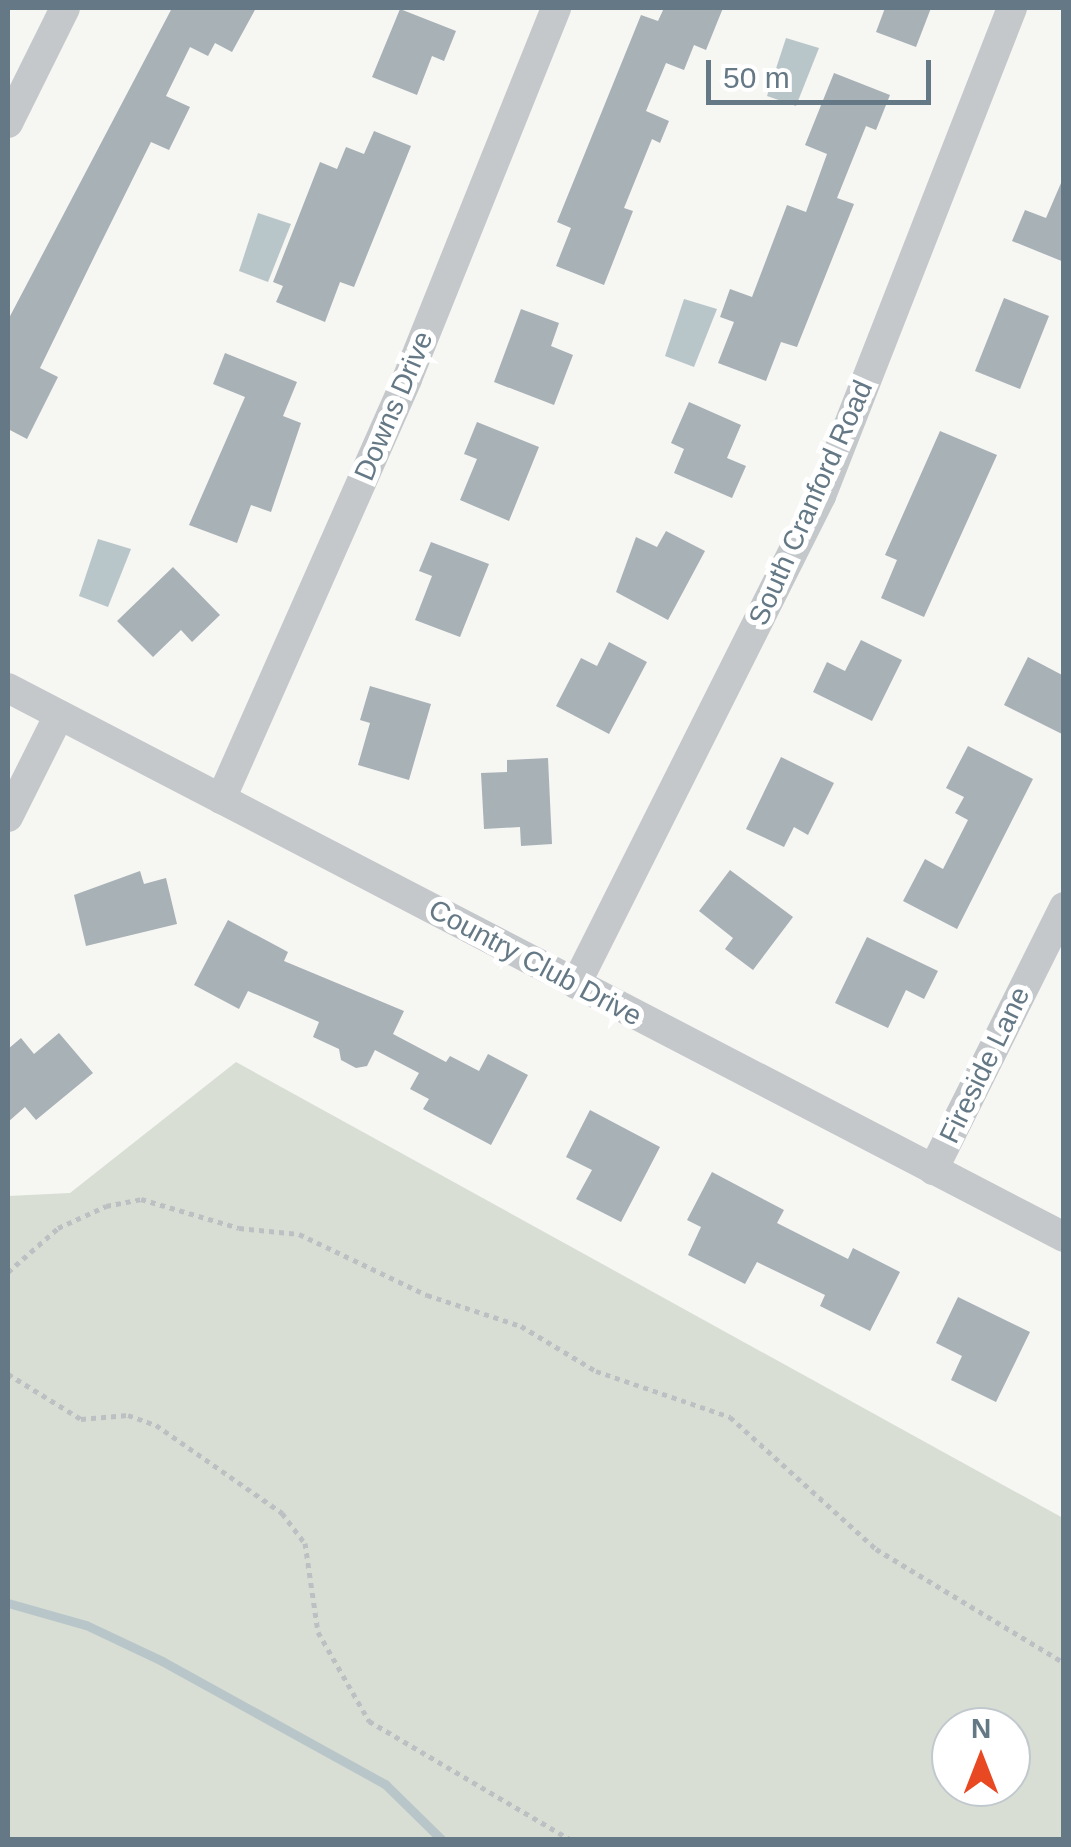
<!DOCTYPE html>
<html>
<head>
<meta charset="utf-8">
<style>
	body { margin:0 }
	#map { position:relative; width:1071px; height:1847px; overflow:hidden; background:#f6f6f3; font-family:Arial,sans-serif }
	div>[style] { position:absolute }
	.green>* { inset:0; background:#d8ded4 }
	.water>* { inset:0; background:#b9c6c9 }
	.stream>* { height:9px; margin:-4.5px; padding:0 4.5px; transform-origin:4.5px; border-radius:4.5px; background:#b9c6c9 }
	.building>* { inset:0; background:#a8b1b6 }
	.path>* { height:5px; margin-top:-2.5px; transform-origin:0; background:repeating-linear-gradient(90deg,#bdc0c2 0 5px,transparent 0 10px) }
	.street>* { height:30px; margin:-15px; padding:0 15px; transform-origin:15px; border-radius:15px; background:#c4c8cb }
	span { translate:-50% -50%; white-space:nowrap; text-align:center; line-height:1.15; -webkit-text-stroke:10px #fff; paint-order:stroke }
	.street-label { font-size:28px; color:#647885 }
	.frame { position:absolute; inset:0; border:10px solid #647885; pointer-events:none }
	.north { position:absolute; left:931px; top:1707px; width:100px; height:100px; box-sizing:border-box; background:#fff; border:2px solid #c1c9ce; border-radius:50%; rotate:0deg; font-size:28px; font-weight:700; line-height:40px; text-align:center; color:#647885 }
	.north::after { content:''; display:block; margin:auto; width:35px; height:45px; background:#e84822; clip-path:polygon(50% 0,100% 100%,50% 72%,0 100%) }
	.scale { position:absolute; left:706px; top:60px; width:225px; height:45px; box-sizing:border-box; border:5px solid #647885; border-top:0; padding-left:12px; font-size:30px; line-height:35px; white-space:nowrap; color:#647885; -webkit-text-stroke:8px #fff; paint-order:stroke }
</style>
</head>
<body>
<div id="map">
	<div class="green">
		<i style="clip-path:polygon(evenodd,236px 1062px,1063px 1518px,1063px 1839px,8px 1839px,8px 1196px,70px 1193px,236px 1062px,951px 1727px,1011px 1727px,1011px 1787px,951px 1787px,951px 1727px)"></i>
	</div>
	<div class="water">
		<i style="clip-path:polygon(786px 38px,819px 48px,796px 106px,767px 96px)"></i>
		<i style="clip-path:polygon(258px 213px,291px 224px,268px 282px,239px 271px)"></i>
		<i style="clip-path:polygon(684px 299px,717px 309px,694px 367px,665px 356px)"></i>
		<i style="clip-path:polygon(98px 539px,131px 549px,108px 607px,79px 596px)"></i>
	</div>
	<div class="stream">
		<i style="left:8px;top:1603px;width:81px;rotate:15.8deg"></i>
		<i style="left:86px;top:1625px;width:84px;rotate:25.3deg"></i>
		<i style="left:162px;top:1661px;width:255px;rotate:28.9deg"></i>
		<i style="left:385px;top:1784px;width:80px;rotate:44.5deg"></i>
	</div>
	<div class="building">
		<i style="clip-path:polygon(172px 8px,256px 8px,232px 52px,215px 43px,208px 56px,190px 47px,166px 96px,190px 107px,169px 150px,151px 142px,97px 251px,40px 368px,58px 377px,27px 439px,8px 429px,8px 320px)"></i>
		<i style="clip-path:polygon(664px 8px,723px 8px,706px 50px,694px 45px,684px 70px,666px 63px,646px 111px,669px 121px,660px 143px,652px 139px,624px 208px,633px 211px,604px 285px,556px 266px,571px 228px,557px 222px,641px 15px,658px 21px)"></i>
		<i style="clip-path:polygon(885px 8px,931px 8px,916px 47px,876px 32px)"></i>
		<i style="clip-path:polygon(400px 9px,456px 31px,444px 61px,432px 56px,417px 95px,372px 77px)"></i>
		<i style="clip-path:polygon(834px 73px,890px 95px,876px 130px,866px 126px,837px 198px,854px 204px,797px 347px,781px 342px,766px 381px,718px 363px,734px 322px,720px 317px,730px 289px,752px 297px,787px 205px,806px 212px,827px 154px,805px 145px)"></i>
		<i style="clip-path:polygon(374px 131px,411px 146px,354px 287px,340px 282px,325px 322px,276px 302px,283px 286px,273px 282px,320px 162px,337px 169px,346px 147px,364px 154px)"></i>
		<i style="clip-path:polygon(1064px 176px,1064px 262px,1012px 241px,1025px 210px,1046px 218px)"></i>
		<i style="clip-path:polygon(1004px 298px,1049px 316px,1020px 389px,975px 371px)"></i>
		<i style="clip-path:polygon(521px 309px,559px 323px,551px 346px,573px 355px,554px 405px,494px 382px)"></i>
		<i style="clip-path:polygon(225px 353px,297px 382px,283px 416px,301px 423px,271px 512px,251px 505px,237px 543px,189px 525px,245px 397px,213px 384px)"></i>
		<i style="clip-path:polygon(689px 402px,741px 425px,727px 458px,746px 466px,732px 498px,674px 473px,684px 449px,671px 443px)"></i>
		<i style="clip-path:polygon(477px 422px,539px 447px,509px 521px,460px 500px,477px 459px,464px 454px)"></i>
		<i style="clip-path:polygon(940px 431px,997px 455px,924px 617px,881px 598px,897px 560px,885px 555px)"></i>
		<i style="clip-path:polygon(666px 531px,705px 551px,668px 620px,616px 592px,636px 537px,657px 547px)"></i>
		<i style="clip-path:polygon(431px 542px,489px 564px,460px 637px,415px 620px,432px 576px,419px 571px)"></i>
		<i style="clip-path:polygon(173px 567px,220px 615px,192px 642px,181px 630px,153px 657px,117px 621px)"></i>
		<i style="clip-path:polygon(861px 640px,902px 660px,872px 721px,813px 692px,827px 662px,845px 671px)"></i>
		<i style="clip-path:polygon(609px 642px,647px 662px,609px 734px,556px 706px,581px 658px,597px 666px)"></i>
		<i style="clip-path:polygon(1028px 657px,1064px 676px,1064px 735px,1004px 705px)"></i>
		<i style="clip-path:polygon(370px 686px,431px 704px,409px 780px,358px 765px,370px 723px,360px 720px)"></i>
		<i style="clip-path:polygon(968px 746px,1033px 779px,957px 929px,903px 901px,925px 859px,943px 869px,968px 820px,955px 813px,964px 797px,946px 788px)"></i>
		<i style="clip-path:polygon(781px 757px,834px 783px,808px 835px,794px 827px,784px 847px,746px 829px)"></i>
		<i style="clip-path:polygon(548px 758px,552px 844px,521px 846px,520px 827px,484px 829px,481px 773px,507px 772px,507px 760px)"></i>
		<i style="clip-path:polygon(730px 870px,793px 917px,753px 970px,725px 949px,733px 938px,699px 911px)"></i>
		<i style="clip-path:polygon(140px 871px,144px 884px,166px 878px,177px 924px,86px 946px,74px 895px)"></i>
		<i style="clip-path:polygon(228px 920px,288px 952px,284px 961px,404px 1011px,393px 1034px,446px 1062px,450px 1056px,479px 1071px,488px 1054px,528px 1075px,491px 1145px,423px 1109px,429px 1099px,410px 1089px,419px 1073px,375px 1050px,367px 1066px,356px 1068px,341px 1060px,339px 1049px,313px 1037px,319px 1022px,248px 991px,239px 1009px,194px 985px)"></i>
		<i style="clip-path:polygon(867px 937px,938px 971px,924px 999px,906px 990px,888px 1028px,835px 1003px)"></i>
		<i style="clip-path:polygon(59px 1033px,93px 1073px,36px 1120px,25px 1107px,8px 1122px,8px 1049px,21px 1038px,34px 1054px)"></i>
		<i style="clip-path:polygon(590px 1110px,660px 1147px,621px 1222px,576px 1199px,592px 1170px,566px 1157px)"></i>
		<i style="clip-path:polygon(712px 1172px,784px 1210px,777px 1223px,848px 1259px,853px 1248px,900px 1272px,870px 1331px,820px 1306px,825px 1295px,757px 1262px,745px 1284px,688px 1255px,701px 1227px,687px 1220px)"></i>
		<i style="clip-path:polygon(958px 1297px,1030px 1332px,996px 1402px,951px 1380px,962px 1356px,936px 1343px)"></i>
	</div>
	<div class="path">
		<i style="left:8px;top:1272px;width:67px;rotate:-41.3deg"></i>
		<i style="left:58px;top:1228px;width:53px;rotate:-24.6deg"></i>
		<i style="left:106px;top:1206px;width:36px;rotate:-11deg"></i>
		<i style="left:141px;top:1199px;width:102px;rotate:16.5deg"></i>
		<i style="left:239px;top:1228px;width:60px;rotate:5.7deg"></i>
		<i style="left:299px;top:1234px;width:142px;rotate:25.5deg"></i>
		<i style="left:427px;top:1295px;width:99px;rotate:18.3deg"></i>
		<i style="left:521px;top:1326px;width:87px;rotate:31deg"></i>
		<i style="left:596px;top:1371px;width:142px;rotate:18.9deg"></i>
		<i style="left:730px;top:1417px;width:197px;rotate:42.1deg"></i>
		<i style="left:876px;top:1549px;width:220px;rotate:31.2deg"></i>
		<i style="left:8px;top:1374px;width:86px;rotate:31.7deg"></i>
		<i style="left:81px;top:1419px;width:47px;rotate:-4.9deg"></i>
		<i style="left:128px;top:1415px;width:30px;rotate:20deg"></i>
		<i style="left:156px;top:1425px;width:154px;rotate:34.9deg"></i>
		<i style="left:282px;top:1513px;width:38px;rotate:53deg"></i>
		<i style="left:305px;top:1543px;width:90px;rotate:81.7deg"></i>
		<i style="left:318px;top:1632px;width:103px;rotate:60.2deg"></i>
		<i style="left:369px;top:1721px;width:234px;rotate:30.5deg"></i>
	</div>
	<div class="street">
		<i style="left:8px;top:123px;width:128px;rotate:-63.6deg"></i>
		<i style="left:8px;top:688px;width:1190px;rotate:27.47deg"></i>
		<i style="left:221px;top:799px;width:459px;rotate:-66.1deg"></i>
		<i style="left:407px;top:379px;width:400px;rotate:-68.1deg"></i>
		<i style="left:8px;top:817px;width:114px;rotate:-63.4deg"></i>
		<i style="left:576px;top:984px;width:546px;rotate:-63.34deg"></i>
		<i style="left:821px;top:496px;width:524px;rotate:-68.62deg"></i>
		<i style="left:933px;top:1170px;width:294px;rotate:-63.5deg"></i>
	</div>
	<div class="street-label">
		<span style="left:394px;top:406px;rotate:-67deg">Downs Drive</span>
		<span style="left:811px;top:503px;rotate:-66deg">South Cranford Road</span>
		<span style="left:535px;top:963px;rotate:28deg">Country Club Drive</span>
		<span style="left:985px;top:1065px;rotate:-64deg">Fireside Lane</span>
	</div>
	<div class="frame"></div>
	<div class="north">N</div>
	<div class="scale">50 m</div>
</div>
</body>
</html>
